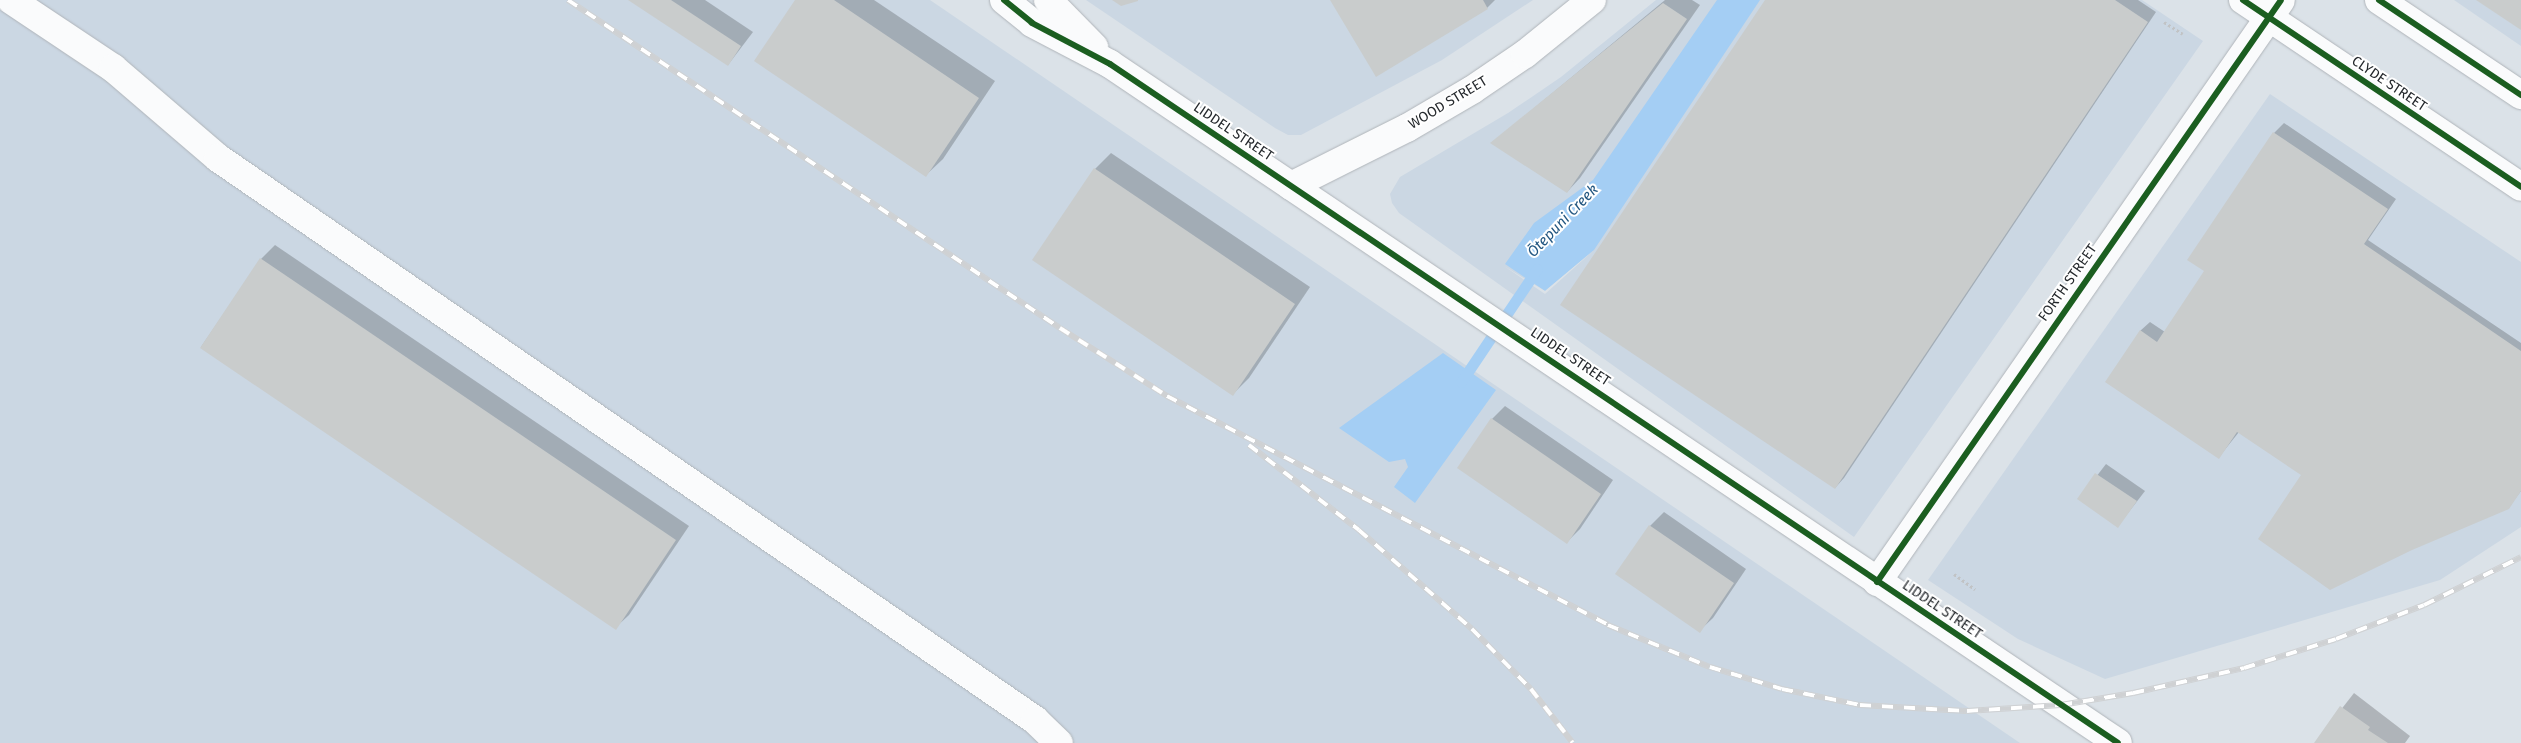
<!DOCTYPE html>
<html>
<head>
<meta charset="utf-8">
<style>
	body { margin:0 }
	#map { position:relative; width:2521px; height:743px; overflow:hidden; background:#dbe2e8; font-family:"Fira Sans",sans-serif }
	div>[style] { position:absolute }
	.built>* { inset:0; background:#cbd7e3 }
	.water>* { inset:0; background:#a4cef4 }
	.pier>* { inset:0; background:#dbe2e8 }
	.shadow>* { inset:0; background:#0003 }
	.stream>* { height:11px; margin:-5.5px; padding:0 5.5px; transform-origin:5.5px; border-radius:5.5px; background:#a4cef4 }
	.building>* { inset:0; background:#c9cccc }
	.path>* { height:3px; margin-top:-1.5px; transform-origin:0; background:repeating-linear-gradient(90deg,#c1c3c5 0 2.5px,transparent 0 5px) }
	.roads { filter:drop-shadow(0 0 1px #afb4b9) drop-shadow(0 0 1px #afb4b9) }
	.minor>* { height:28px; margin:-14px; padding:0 14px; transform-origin:14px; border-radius:14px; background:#fafbfc }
	.highway>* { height:28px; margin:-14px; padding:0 14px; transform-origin:14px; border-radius:14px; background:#fafbfc }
	.rail>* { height:5.5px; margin-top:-2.75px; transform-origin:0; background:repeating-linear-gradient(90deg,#fff 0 11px,#cfd1d3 0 22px); box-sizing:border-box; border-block:1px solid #cfd1d3 }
	.cycleway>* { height:6px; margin:-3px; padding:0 3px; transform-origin:3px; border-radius:3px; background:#1b5e20 }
	span { translate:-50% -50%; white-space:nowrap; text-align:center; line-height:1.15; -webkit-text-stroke:4px #fff; paint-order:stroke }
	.street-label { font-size:14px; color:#25292d }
	.water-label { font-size:15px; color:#235781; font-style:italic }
</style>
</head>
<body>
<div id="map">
	<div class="built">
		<i style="clip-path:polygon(0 0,930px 0,2020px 743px,0 743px)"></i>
		<i style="clip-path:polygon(1086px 0,1533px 0,1442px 60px,1301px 135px,1288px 135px,1275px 128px)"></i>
		<i style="clip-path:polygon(1656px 0,2142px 0,2203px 41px,1854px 537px,1399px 213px,1392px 203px,1390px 194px,1400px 177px,1508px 113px,1561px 77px)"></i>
		<i style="clip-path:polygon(2454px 0,2521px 0,2521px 46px)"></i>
		<i style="clip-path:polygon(2270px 94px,2521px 262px,2521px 527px,2440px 580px,2105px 679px,2018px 639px,1928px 580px)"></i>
	</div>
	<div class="water">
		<i style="clip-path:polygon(1717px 0,1760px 0,1594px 250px,1545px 291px,1505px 264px,1534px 223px,1593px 180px)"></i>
		<i style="clip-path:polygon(1443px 353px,1496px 390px,1415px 503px,1394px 487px,1408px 467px,1405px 459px,1389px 462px,1339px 428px)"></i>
	</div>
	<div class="pier">
		<i style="clip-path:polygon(1594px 250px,1545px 294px,1504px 266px,1545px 291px)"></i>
	</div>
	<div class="shadow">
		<i style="clip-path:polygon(631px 0,705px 0,753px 32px,728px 65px)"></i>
		<i style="clip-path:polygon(796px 0,874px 0,995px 81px,943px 159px,926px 175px)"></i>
		<i style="clip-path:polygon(1331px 0,1495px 0,1487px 8px)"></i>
		<i style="clip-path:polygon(1665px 0,1692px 0,1700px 5px,1580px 178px,1567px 192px,1492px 143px)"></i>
		<i style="clip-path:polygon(1766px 0,2138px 0,2156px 12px,1844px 478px,1835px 488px)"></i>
		<i style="clip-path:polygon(2284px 123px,2396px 199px,2368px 240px,2521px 343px,2521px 491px,2508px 508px,2239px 432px,2219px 457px,2140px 331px,2150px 322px,2165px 332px,2206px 271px,2274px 133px)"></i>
		<i style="clip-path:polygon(1111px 153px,1310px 287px,1249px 378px,1233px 394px,1095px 169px)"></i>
		<i style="clip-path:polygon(275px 245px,689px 526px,629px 615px,615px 628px,201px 347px,261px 259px)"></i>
		<i style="clip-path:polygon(1505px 406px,1613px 480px,1580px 529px,1567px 542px,1492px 419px)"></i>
		<i style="clip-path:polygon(2106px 464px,2145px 491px,2118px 526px,2079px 499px)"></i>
		<i style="clip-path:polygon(1664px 512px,1746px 569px,1713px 618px,1699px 631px,1617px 574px,1650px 526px)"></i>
		<i style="clip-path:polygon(2354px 693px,2410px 736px,2405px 743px,2315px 743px)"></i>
	</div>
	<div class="stream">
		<i style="left:1461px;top:382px;width:136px;rotate:-56.1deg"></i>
	</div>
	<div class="building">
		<i style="clip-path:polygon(628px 0,671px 0,741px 46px,728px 66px)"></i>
		<i style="clip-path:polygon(795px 0,834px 0,979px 98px,926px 177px,754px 61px)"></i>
		<i style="clip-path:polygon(1112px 0,1138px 0,1138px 1px,1121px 6px)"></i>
		<i style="clip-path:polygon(1330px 0,1483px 0,1488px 9px,1376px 77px)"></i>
		<i style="clip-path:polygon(1765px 0,2115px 0,2148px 22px,1835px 489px,1560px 305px)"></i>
		<i style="clip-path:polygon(2476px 0,2521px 0,2521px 30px)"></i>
		<i style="clip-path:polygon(1663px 3px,1687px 19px,1567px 193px,1490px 143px)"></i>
		<i style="clip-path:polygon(2273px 132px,2388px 209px,2364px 244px,2521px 351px,2521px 491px,2509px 509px,2412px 550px,2330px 590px,2258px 539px,2301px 475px,2237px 432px,2219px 459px,2105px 382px,2140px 330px,2157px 342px,2204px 271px,2187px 260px)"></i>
		<i style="clip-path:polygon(1094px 168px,1295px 304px,1233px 396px,1032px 260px)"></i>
		<i style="clip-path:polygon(260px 258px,676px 540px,616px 630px,200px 348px)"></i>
		<i style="clip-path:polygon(1491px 418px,1601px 494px,1567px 544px,1457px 468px)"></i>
		<i style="clip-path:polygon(2095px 473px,2137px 501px,2118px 528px,2077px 499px)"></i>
		<i style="clip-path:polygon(1649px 525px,1734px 583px,1700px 633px,1615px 574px)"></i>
		<i style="clip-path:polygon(2340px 706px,2370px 727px,2368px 730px,2388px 743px,2314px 743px)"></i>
	</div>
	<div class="path">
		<i style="left:2164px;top:22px;width:22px;rotate:32deg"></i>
		<i style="left:1954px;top:574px;width:26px;rotate:36deg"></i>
	</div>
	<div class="roads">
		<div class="minor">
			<i style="left:11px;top:0;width:123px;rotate:33.7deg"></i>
			<i style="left:113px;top:68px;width:138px;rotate:40.6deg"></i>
			<i style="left:218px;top:158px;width:992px;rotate:34.52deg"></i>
			<i style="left:1035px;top:720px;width:33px;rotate:44deg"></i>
			<i style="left:1004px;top:0;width:36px;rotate:39deg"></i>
			<i style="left:1032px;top:23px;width:88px;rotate:27.7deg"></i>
			<i style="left:1110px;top:64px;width:1215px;rotate:33.96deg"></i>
			<i style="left:1048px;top:0;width:66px;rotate:45.6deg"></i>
			<i style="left:1291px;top:186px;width:130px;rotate:-26.6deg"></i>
			<i style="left:1407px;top:128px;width:75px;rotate:-30.3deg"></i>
			<i style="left:1472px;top:90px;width:64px;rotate:-34.2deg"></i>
			<i style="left:1525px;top:54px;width:86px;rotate:-38.9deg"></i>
			<i style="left:1877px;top:582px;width:708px;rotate:-55.23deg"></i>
		</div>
		<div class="highway">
			<i style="left:2243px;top:0;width:335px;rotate:33.9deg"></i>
			<i style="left:2379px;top:0;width:171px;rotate:33.8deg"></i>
		</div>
	</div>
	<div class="rail">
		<i style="left:568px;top:0;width:591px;rotate:33.69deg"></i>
		<i style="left:1060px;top:328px;width:127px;rotate:32.4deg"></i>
		<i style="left:1167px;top:396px;width:497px;rotate:27.4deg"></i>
		<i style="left:1608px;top:625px;width:110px;rotate:22.4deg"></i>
		<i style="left:1710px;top:667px;width:75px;rotate:17deg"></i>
		<i style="left:1782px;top:689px;width:80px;rotate:11.6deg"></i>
		<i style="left:1860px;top:705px;width:107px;rotate:3.2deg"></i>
		<i style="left:1967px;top:711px;width:94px;rotate:-3.7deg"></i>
		<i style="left:2061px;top:705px;width:73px;rotate:-9.5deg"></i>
		<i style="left:2133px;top:693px;width:114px;rotate:-12.7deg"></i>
		<i style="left:2244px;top:668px;width:96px;rotate:-17.5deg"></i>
		<i style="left:2336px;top:639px;width:94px;rotate:-21.1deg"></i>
		<i style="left:2424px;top:605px;width:108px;rotate:-26.3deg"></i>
		<i style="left:1249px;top:445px;width:139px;rotate:37.7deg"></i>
		<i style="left:1359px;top:530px;width:150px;rotate:41.2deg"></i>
		<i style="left:1472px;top:629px;width:84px;rotate:45.5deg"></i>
		<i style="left:1531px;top:689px;width:68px;rotate:52.1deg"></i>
	</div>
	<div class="cycleway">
		<i style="left:1004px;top:0;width:36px;rotate:39deg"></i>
		<i style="left:1032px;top:23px;width:88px;rotate:27.7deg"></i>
		<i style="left:1110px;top:64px;width:1215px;rotate:33.96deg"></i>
		<i style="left:2243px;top:0;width:335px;rotate:33.9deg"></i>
		<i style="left:2379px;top:0;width:171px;rotate:33.8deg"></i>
		<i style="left:1877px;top:582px;width:708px;rotate:-55.23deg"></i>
	</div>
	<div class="street-label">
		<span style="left:2389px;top:84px;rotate:34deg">CLYDE STREET</span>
		<span style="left:1448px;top:103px;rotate:-31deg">WOOD STREET</span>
		<span style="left:1233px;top:132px;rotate:34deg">LIDDEL STREET</span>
		<span style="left:2068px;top:283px;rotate:-55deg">FORTH STREET</span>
		<span style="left:1570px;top:357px;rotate:34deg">LIDDEL STREET</span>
		<span style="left:1942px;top:610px;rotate:34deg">LIDDEL STREET</span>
	</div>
	<div class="water-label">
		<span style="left:1563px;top:221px;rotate:-46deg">Ōtepuni Creek</span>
	</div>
</div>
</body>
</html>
